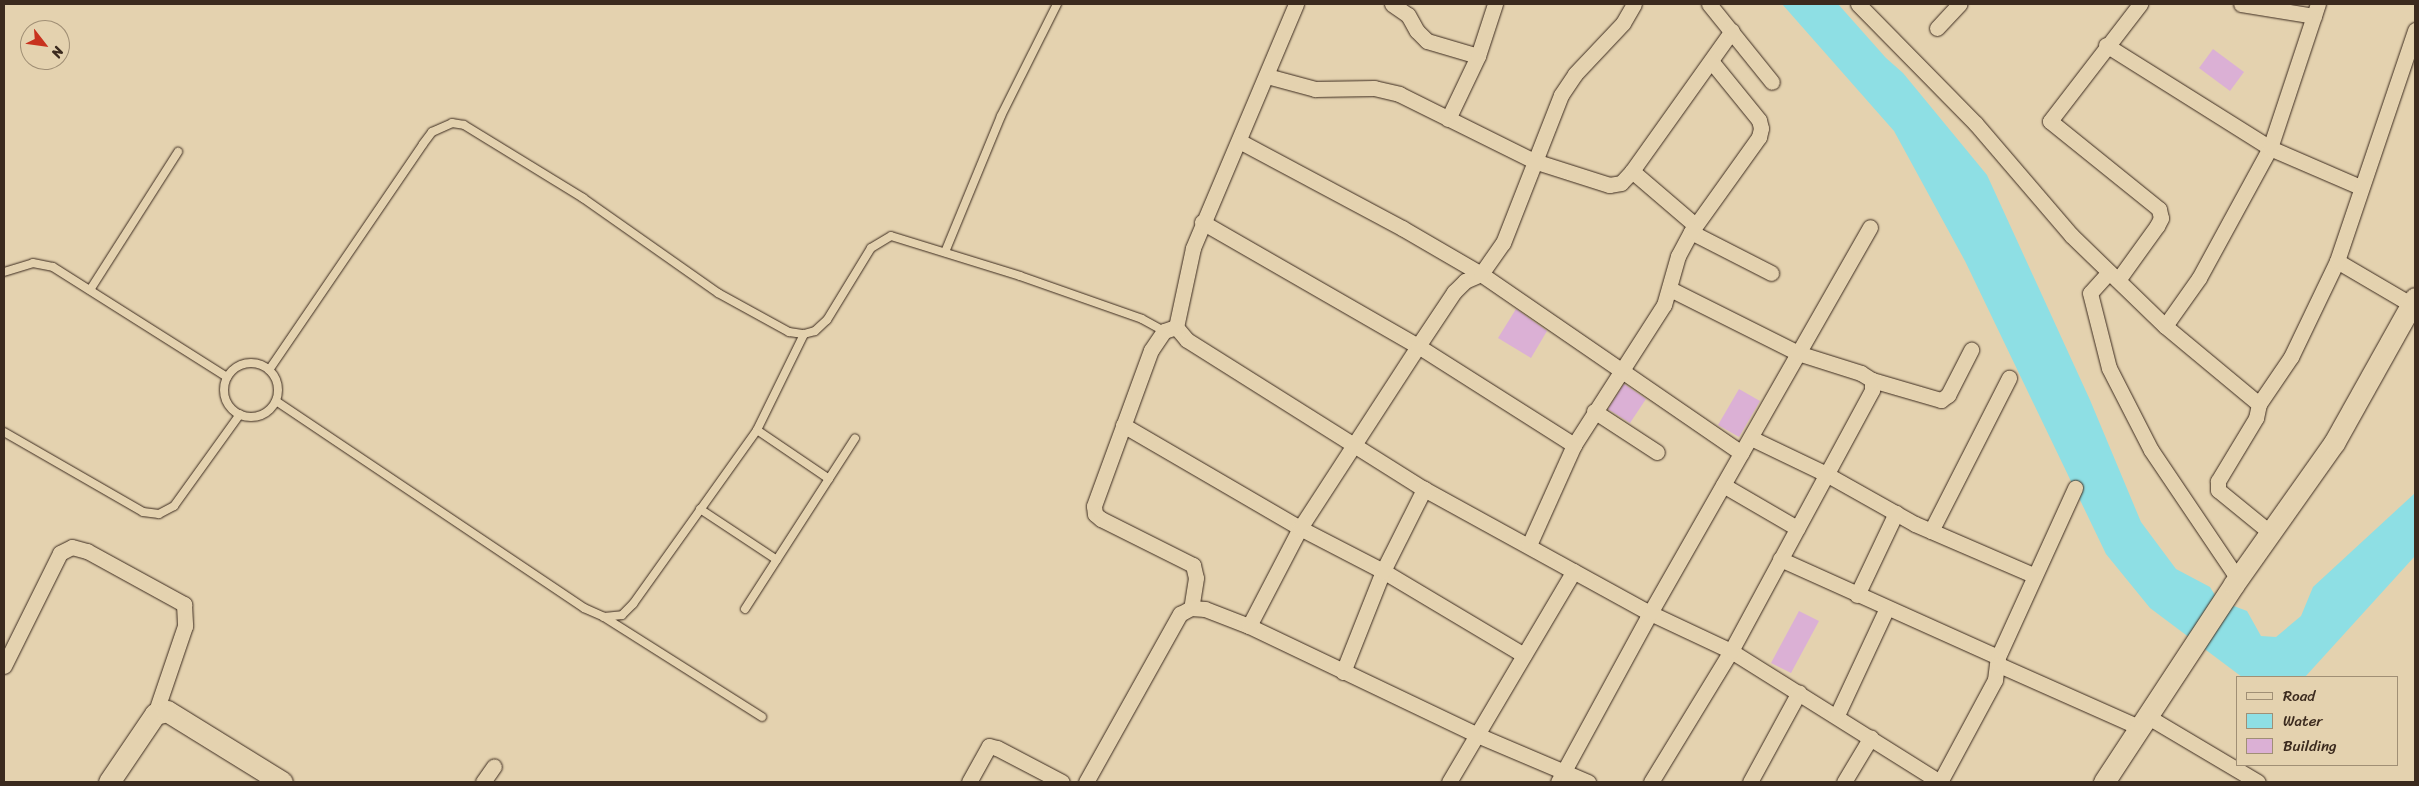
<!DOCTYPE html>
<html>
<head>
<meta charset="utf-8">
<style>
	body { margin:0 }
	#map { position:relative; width:2419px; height:786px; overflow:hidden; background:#e4d2af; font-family:Sriracha,sans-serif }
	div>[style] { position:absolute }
	.water>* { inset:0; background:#8edfe4 }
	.building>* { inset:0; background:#dbb0d5 }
	.roads { filter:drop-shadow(0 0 1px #3b2a1e) drop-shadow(0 0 1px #3b2a1e) }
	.lane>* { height:8px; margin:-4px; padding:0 4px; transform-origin:4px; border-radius:4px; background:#e4d2af }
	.lane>.ring { margin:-4px; padding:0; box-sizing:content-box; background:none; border:8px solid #e4d2af; border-radius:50% }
	.street>* { height:15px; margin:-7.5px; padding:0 7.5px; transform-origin:7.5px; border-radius:7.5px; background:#e4d2af }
	.secondary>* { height:21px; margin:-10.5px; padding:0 10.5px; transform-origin:10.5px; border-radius:10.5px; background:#e4d2af }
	span { translate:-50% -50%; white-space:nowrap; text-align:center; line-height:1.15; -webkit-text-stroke:4.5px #e4d2af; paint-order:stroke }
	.frame { position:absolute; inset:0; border:5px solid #3b2a1e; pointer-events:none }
	.legend { position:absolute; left:2236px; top:676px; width:162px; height:90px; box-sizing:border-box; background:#e4d2af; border:1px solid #a08f75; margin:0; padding:6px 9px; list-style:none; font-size:15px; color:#3b2a1e }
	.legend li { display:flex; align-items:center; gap:10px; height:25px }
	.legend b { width:25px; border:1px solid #a08f75 }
	.north { position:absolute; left:20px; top:20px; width:50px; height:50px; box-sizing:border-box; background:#e4d2af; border:1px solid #a08f75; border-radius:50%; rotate:120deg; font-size:14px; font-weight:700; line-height:20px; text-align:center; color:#3b2a1e }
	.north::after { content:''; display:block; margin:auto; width:18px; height:22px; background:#c8321e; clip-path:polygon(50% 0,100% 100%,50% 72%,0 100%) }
</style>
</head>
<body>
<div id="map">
	<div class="water">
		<i style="clip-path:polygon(1782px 4px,1838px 4px,1886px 58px,1903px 73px,1987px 175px,2090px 400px,2141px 522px,2176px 569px,2210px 587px,2218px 600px,2247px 611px,2261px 636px,2276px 637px,2301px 616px,2313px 587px,2415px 493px,2415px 556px,2305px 677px,2242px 677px,2150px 608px,2106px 554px,1965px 261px,1894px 131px)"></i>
	</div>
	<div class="building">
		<i style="clip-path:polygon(2213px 49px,2244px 72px,2230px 91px,2199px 68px)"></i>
		<i style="clip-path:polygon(1516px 309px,1547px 331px,1531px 358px,1498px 338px)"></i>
		<i style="clip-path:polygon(1624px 384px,1646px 399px,1630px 423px,1608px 409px)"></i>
		<i style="clip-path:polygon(1739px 389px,1760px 401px,1739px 437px,1718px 425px)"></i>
		<i style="clip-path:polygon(1799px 611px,1819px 621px,1791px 673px,1771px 663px)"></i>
	</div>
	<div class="roads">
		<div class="lane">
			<i style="left:945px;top:252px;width:147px;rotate:-67.6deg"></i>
			<i style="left:1001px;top:116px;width:125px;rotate:-63.4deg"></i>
			<i style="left:4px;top:272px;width:30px;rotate:-17deg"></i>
			<i style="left:33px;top:263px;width:20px;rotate:11deg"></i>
			<i style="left:53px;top:267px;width:206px;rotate:32.3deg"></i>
			<i style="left:90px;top:290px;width:164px;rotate:-57.5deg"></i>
			<i class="ring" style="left:224px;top:363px;width:46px;height:46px"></i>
			<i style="left:269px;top:370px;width:273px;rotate:-55.7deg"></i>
			<i style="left:423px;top:144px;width:15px;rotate:-53deg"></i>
			<i style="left:432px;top:132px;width:22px;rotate:-24deg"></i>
			<i style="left:452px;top:123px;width:12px;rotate:9deg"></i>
			<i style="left:464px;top:125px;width:140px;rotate:31.5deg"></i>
			<i style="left:583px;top:198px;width:165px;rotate:35.1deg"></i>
			<i style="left:718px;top:293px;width:81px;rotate:28.8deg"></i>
			<i style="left:789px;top:332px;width:15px;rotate:8deg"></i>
			<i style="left:804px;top:334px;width:11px;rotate:-15deg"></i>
			<i style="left:815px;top:331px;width:16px;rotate:-43deg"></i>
			<i style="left:827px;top:320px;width:84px;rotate:-58.6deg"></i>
			<i style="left:871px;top:248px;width:23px;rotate:-31deg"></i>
			<i style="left:891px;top:236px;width:135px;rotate:17.2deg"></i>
			<i style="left:1020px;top:276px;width:129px;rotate:19.4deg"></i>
			<i style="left:1142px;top:319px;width:25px;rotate:29deg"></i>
			<i style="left:276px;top:401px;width:371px;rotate:33.9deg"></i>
			<i style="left:584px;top:608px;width:22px;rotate:24deg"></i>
			<i style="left:604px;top:617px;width:18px;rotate:-6deg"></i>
			<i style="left:622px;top:615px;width:16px;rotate:-45deg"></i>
			<i style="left:633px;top:604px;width:214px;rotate:-54.5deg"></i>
			<i style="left:757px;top:430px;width:107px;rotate:-63.9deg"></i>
			<i style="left:757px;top:430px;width:87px;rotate:34.2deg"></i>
			<i style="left:4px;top:432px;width:160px;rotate:29.9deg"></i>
			<i style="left:143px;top:512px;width:16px;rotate:7deg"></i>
			<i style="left:159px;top:514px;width:17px;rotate:-28deg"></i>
			<i style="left:174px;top:506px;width:113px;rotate:-54.3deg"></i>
			<i style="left:700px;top:509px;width:92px;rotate:33.5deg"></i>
			<i style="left:745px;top:609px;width:203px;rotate:-57.2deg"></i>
			<i style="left:604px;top:617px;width:187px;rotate:32.3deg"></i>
		</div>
		<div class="street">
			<i style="left:1296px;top:4px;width:265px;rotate:112.9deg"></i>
			<i style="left:1193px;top:248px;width:81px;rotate:102.1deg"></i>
			<i style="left:1176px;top:327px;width:17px;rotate:50deg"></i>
			<i style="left:1187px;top:340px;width:280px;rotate:32.2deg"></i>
			<i style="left:1424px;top:489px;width:258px;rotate:28.8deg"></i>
			<i style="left:1650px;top:613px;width:89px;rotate:25.1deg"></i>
			<i style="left:1731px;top:651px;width:247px;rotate:32.1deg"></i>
			<i style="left:1940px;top:782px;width:116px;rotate:-61.7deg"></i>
			<i style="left:1995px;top:680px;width:23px;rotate:-83deg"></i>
			<i style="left:1998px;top:657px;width:239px;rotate:-155.8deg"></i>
			<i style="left:1392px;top:4px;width:19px;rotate:35deg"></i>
			<i style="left:1408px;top:15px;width:18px;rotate:61deg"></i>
			<i style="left:1417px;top:31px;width:14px;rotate:45deg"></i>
			<i style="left:1427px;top:41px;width:53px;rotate:16.4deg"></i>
			<i style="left:1709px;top:4px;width:100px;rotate:51.1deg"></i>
			<i style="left:1858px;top:4px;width:168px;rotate:45.5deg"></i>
			<i style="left:1976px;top:124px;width:146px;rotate:49.4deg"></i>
			<i style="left:2071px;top:235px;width:131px;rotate:44.1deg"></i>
			<i style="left:2165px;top:326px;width:122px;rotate:39.7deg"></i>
			<i style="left:2259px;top:404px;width:14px;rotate:102deg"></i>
			<i style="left:2256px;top:418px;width:74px;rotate:121.1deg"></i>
			<i style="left:2218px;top:481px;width:9px;rotate:90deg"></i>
			<i style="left:2218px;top:490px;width:70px;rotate:39.2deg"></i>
			<i style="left:2241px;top:4px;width:74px;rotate:9.3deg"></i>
			<i style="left:1937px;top:28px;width:33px;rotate:-47deg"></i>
			<i style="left:2106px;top:45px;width:194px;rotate:32.1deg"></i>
			<i style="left:2270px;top:148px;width:98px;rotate:23.4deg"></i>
			<i style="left:1267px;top:76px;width:50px;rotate:15.2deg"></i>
			<i style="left:1315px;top:89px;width:59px;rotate:-1deg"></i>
			<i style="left:1374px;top:88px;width:26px;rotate:13deg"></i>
			<i style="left:1399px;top:94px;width:151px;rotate:26.4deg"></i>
			<i style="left:1534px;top:161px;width:79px;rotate:17.7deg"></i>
			<i style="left:1609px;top:185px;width:12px;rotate:-9deg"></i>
			<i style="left:1621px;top:183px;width:16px;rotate:-47deg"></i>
			<i style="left:1632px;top:171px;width:172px;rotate:-54.5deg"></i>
			<i style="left:1448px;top:119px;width:70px;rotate:-64.5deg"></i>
			<i style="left:1478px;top:56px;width:55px;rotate:-71.9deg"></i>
			<i style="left:1239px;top:141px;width:185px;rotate:28.1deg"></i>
			<i style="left:1402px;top:228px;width:91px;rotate:30.2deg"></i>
			<i style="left:1481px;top:274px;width:316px;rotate:34.5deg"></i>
			<i style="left:1632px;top:171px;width:83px;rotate:40.6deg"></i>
			<i style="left:1202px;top:222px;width:249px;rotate:29.9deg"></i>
			<i style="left:1418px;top:346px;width:185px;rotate:32.4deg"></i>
			<i style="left:1691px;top:232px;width:90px;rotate:27.1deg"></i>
			<i style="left:2337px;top:261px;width:87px;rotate:30.4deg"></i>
			<i style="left:2109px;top:272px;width:28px;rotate:132deg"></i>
			<i style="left:2090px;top:293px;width:77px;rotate:75.8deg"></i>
			<i style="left:2109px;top:368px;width:92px;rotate:62.9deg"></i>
			<i style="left:2151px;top:450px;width:156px;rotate:56deg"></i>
			<i style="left:2118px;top:280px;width:67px;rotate:-54.2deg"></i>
			<i style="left:2157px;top:226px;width:9px;rotate:-63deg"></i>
			<i style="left:2161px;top:218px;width:9px;rotate:-103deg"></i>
			<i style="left:2159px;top:209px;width:140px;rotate:-141.1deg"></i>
			<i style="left:2050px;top:121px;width:148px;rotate:-52.4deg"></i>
			<i style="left:2165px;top:326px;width:59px;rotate:-54.7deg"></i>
			<i style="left:2199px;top:278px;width:148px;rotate:-61.4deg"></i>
			<i style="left:2270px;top:148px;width:152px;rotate:-71.6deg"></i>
			<i style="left:1176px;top:327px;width:13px;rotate:162deg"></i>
			<i style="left:1164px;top:331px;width:23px;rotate:124deg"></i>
			<i style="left:1151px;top:350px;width:166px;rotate:110.1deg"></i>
			<i style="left:1094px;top:506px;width:8px;rotate:83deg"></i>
			<i style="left:1095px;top:514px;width:8px;rotate:40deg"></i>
			<i style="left:1101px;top:519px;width:103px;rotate:26.6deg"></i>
			<i style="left:1193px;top:565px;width:13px;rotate:77deg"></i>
			<i style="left:1196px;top:578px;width:30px;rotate:99deg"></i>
			<i style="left:1872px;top:380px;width:72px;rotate:16.2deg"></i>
			<i style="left:1941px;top:400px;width:9px;rotate:-36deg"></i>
			<i style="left:1948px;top:395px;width:51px;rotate:-62.9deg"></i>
			<i style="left:2259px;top:404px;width:57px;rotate:-55.8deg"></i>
			<i style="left:2291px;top:357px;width:106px;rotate:-64.4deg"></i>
			<i style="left:2337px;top:261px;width:244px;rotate:-71.3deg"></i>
			<i style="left:1594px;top:411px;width:75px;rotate:33.1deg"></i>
			<i style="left:1123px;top:425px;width:205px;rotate:30.2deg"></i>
			<i style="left:1300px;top:528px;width:93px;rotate:27.4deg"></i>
			<i style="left:1383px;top:571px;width:164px;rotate:30.8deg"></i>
			<i style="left:1751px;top:438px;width:83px;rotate:25.6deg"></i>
			<i style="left:1826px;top:474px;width:102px;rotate:29.3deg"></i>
			<i style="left:1915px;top:524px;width:129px;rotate:23.4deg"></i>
			<i style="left:1723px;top:485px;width:86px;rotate:30.2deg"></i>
			<i style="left:1931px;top:531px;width:172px;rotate:-63deg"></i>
			<i style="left:1529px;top:545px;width:110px;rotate:-65.8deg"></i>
			<i style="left:1574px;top:445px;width:166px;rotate:-57.3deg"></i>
			<i style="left:1664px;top:305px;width:51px;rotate:-74.1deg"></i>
			<i style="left:1678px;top:256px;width:27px;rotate:-62deg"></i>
			<i style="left:1691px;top:232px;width:117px;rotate:-54.4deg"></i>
			<i style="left:1759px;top:137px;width:9px;rotate:-77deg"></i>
			<i style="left:1761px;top:128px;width:8px;rotate:-104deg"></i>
			<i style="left:1759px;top:120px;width:76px;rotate:-129.1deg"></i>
			<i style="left:1857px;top:595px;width:91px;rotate:-64.6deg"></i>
			<i style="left:1249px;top:626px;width:250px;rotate:25.5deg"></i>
			<i style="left:1475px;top:734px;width:123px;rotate:23deg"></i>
			<i style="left:1998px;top:657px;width:186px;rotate:-65.5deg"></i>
			<i style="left:1999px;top:665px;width:153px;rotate:23.9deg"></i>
			<i style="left:4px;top:666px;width:126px;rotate:-63.6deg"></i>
			<i style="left:60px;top:553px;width:13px;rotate:-27deg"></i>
			<i style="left:72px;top:547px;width:16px;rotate:15deg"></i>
			<i style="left:87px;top:551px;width:111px;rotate:28.7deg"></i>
			<i style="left:184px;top:604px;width:22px;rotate:87deg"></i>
			<i style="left:185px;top:626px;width:93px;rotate:108.8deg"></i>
			<i style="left:1343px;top:672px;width:109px;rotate:-68.4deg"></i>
			<i style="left:1383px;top:571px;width:92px;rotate:-63.4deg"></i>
			<i style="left:1837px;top:715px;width:118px;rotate:-65deg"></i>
			<i style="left:2145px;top:715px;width:131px;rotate:30.7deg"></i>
			<i style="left:483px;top:782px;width:19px;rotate:-55deg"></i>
			<i style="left:969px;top:782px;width:41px;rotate:-60.9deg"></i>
			<i style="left:989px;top:746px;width:8px;rotate:14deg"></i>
			<i style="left:997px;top:748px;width:73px;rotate:27.6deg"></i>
			<i style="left:1086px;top:782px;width:193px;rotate:-60.8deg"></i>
			<i style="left:1180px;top:614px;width:13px;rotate:-29deg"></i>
			<i style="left:1191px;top:608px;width:14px;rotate:4deg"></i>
			<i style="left:1205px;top:609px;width:47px;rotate:21.1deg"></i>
			<i style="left:1249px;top:626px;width:110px;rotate:-62.5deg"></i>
			<i style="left:1300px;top:528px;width:217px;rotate:-57deg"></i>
			<i style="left:1418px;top:346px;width:65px;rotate:-56.3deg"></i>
			<i style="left:1454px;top:292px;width:16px;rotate:-45deg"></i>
			<i style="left:1465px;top:281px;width:17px;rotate:-24deg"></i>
			<i style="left:1481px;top:274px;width:38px;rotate:-55deg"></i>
			<i style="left:1503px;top:243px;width:159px;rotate:-68.6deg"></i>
			<i style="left:1561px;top:95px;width:25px;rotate:-56deg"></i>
			<i style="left:1575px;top:74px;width:70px;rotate:-46.7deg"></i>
			<i style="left:1623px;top:23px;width:22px;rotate:-60deg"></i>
			<i style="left:1449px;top:782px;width:245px;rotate:-59.4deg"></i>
			<i style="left:1558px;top:782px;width:192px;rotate:-61.4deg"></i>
			<i style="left:1650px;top:613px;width:444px;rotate:-60.3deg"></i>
			<i style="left:1651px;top:782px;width:153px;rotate:-58.6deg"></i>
			<i style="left:1731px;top:651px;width:297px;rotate:-61.6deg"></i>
			<i style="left:1872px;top:390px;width:10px;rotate:-90deg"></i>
			<i style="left:1872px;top:380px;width:13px;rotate:-148deg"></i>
			<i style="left:1861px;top:373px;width:66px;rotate:-162.4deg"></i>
			<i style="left:1798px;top:353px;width:143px;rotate:-153.4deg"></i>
			<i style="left:1750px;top:782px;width:102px;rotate:-61.4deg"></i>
			<i style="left:1844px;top:782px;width:52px;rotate:-59deg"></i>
		</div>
		<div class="secondary">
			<i style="left:109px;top:782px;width:82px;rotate:-55.9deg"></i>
			<i style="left:155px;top:714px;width:12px;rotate:-14deg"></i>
			<i style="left:167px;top:711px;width:135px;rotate:31.7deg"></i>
			<i style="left:2104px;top:782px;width:237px;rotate:-56.7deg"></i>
			<i style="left:2234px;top:584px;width:173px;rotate:-54.7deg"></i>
			<i style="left:2334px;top:443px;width:166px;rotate:-60.8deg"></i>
		</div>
	</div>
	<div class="frame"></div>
	<ul class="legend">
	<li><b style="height:6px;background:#e4d2af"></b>Road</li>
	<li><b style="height:14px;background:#8edfe4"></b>Water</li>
	<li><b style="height:14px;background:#dbb0d5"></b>Building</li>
	</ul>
	<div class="north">N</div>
</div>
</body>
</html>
